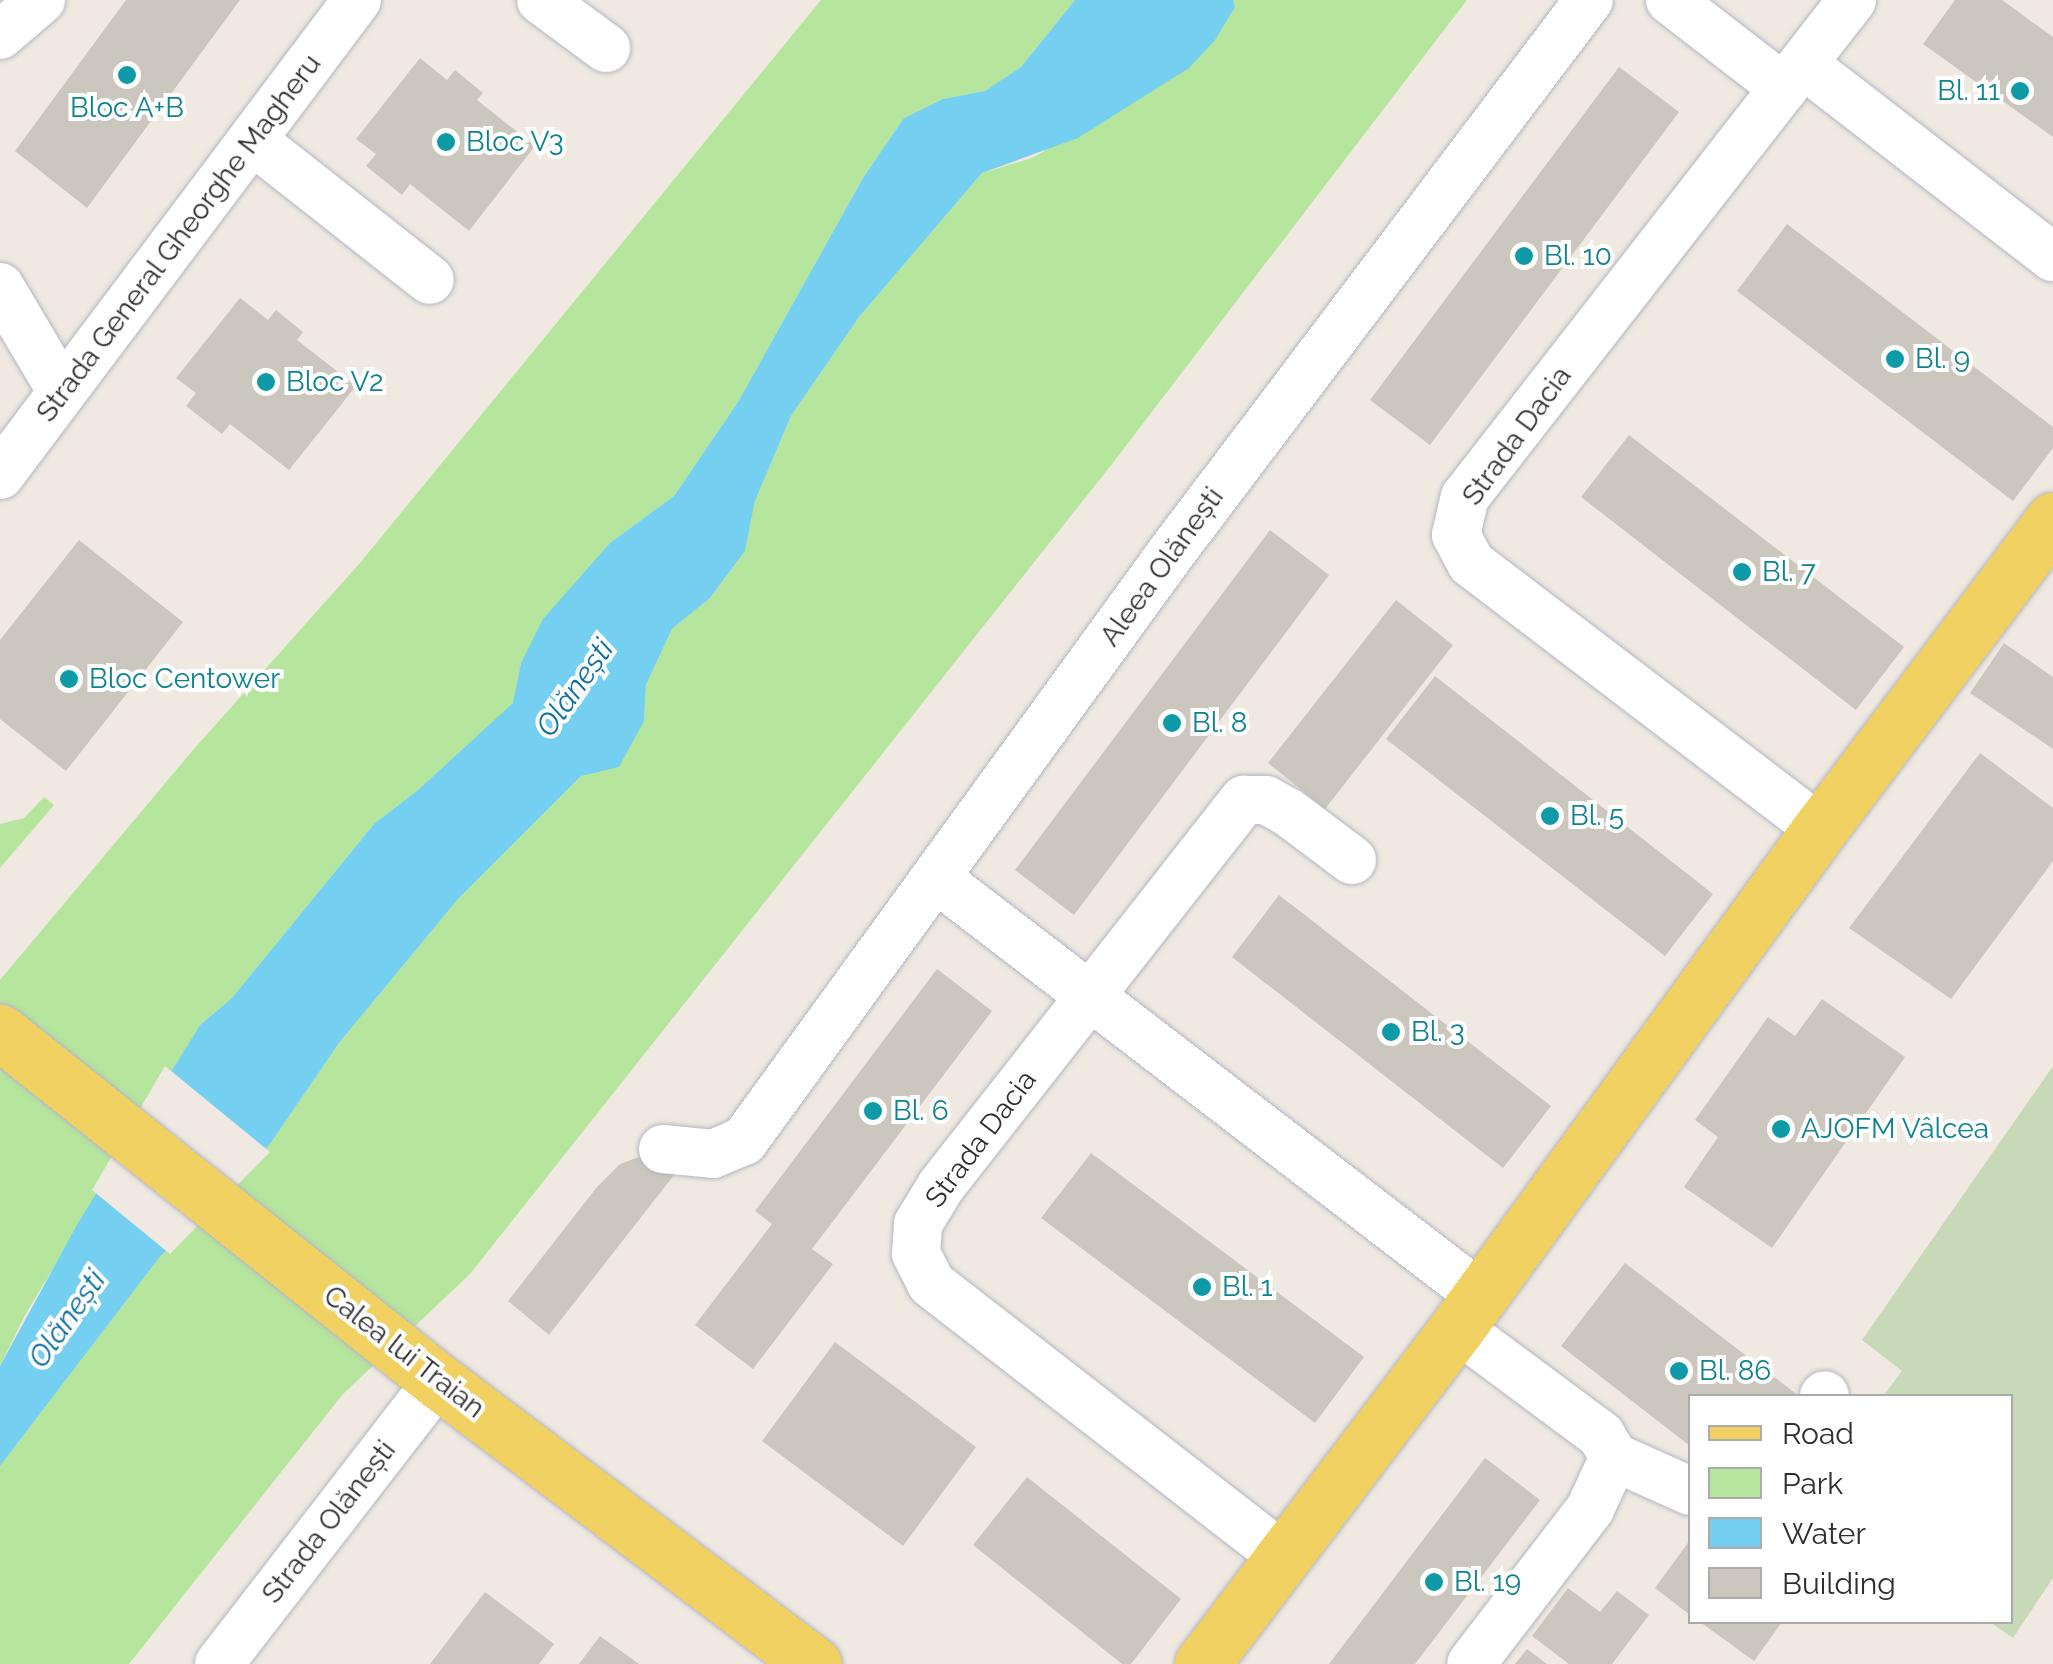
<!DOCTYPE html>
<html>
<head>
<meta charset="utf-8">
<style>
	body { margin:0 }
	#map { position:relative; width:2053px; height:1664px; overflow:hidden; background:#efe9e1; font-family:Raleway,sans-serif }
	div>[style] { position:absolute }
	.green>* { inset:0; background:#b6e59e }
	.cemetery>* { inset:0; background:#c8d9b8 }
	.water>* { inset:0; background:#75cff0 }
	.pier>* { inset:0; background:#efe9e1 }
	.building>* { inset:0; background:#cbc7bf }
	.roads { filter:drop-shadow(0 0 2px #b4b7c1) drop-shadow(0 0 2px #b4b7c1) }
	.minor>* { height:48px; margin:-24px; padding:0 24px; transform-origin:24px; border-radius:24px; background:#fff }
	.major>* { height:55px; margin:-27.5px; padding:0 27.5px; transform-origin:27.5px; border-radius:27.5px; background:#f2d163 }
	.dots>* { width:28px; height:28px; translate:-50% -50%; box-sizing:border-box; border:5px solid #fff; border-radius:50% }
	span { translate:-50% -50%; white-space:nowrap; text-align:center; line-height:1.15; -webkit-text-stroke:8px #fff; paint-order:stroke }
	.culture-label { font-size:28px; color:#0d838f }
	.right { translate:-100% -50%; text-align:right }
	.left { translate:0 -50%; text-align:left }
	.street-label { font-size:28px; color:#2e2e2e }
	.water-label { font-size:30px; color:#0d6fa3; font-style:italic }
	.legend { position:absolute; left:1688px; top:1394px; width:325px; height:230px; box-sizing:border-box; background:#fff; border:2px solid #ababab; margin:0; padding:12px 18px; list-style:none; font-size:30px; color:#2e2e2e }
	.legend li { display:flex; align-items:center; gap:20px; height:50px }
	.legend b { width:50px; border:2px solid #ababab }
</style>
</head>
<body>
<div id="map">
	<div class="green">
		<i style="clip-path:polygon(821px 0,1075px 0,1021px 67px,986px 91px,943px 99px,904px 118px,863px 178px,738px 402px,674px 496px,610px 543px,521px 663px,514px 703px,418px 790px,374px 824px,232px 998px,200px 1025px,25px 1315px,0 1366px,0 980px,193px 750px,360px 563px)"></i>
		<i style="clip-path:polygon(1233px 0,1467px 0,1112px 464px,470px 1274px,343px 1394px,129px 1664px,0 1664px,0 1466px,159px 1258px,270px 1144px,339px 1043px,458px 899px,581px 776px,644px 721px,646px 685px,672px 629px,710px 598px,745px 551px,755px 501px,791px 416px,859px 317px,982px 173px,1032px 158px,1188px 68px,1235px 7px)"></i>
		<i style="clip-path:polygon(44px 797px,54px 805px,0 868px,0 824px,24px 818px)"></i>
	</div>
	<div class="cemetery">
		<i style="clip-path:polygon(2053px 1066px,2053px 1578px,2013px 1638px,1990px 1622px,2010px 1622px,2010px 1396px,1883px 1396px,1902px 1371px,1862px 1340px)"></i>
	</div>
	<div class="water">
		<i style="clip-path:polygon(1075px 0,1233px 0,1235px 7px,1215px 40px,1189px 68px,1078px 138px,982px 173px,859px 317px,791px 416px,755px 501px,745px 551px,710px 598px,672px 629px,646px 685px,644px 721px,619px 767px,581px 776px,458px 899px,339px 1043px,270px 1144px,159px 1258px,0 1466px,0 1366px,78px 1223px,200px 1025px,232px 998px,374px 824px,418px 790px,513px 703px,521px 663px,543px 619px,610px 543px,674px 496px,738px 402px,863px 178px,904px 118px,943px 99px,985px 91px,1021px 67px)"></i>
	</div>
	<div class="pier">
		<i style="clip-path:polygon(165px 1066px,270px 1152px,170px 1254px,92px 1190px)"></i>
	</div>
	<div class="building">
		<i style="clip-path:polygon(126px 0,240px 0,87px 208px,15px 151px)"></i>
		<i style="clip-path:polygon(1955px 0,2002px 0,2053px 37px,2053px 137px,1923px 44px)"></i>
		<i style="clip-path:polygon(420px 58px,447px 80px,455px 70px,483px 93px,477px 100px,535px 146px,469px 231px,410px 184px,402px 195px,366px 166px,376px 154px,356px 139px)"></i>
		<i style="clip-path:polygon(1619px 67px,1679px 112px,1430px 445px,1370px 400px)"></i>
		<i style="clip-path:polygon(1787px 224px,2053px 427px,2053px 448px,2013px 501px,1737px 291px)"></i>
		<i style="clip-path:polygon(240px 298px,268px 320px,276px 310px,303px 332px,297px 340px,356px 386px,289px 470px,230px 424px,222px 434px,186px 406px,196px 393px,176px 378px)"></i>
		<i style="clip-path:polygon(1629px 435px,1904px 647px,1856px 710px,1581px 497px)"></i>
		<i style="clip-path:polygon(1270px 530px,1329px 575px,1074px 915px,1015px 870px)"></i>
		<i style="clip-path:polygon(79px 540px,183px 622px,66px 771px,0 719px,0 640px)"></i>
		<i style="clip-path:polygon(1396px 600px,1453px 645px,1325px 809px,1268px 763px)"></i>
		<i style="clip-path:polygon(2004px 643px,2053px 677px,2053px 749px,1970px 693px)"></i>
		<i style="clip-path:polygon(1435px 676px,1713px 894px,1665px 956px,1386px 739px)"></i>
		<i style="clip-path:polygon(1980px 753px,2053px 808px,2053px 861px,1951px 999px,1849px 928px)"></i>
		<i style="clip-path:polygon(1279px 895px,1551px 1106px,1503px 1168px,1232px 957px)"></i>
		<i style="clip-path:polygon(937px 969px,992px 1011px,812px 1249px,833px 1264px,753px 1369px,695px 1325px,772px 1224px,755px 1211px)"></i>
		<i style="clip-path:polygon(1822px 999px,1905px 1057px,1772px 1248px,1684px 1187px,1718px 1137px,1695px 1120px,1768px 1017px,1795px 1036px)"></i>
		<i style="clip-path:polygon(1091px 1153px,1364px 1357px,1315px 1423px,1041px 1218px)"></i>
		<i style="clip-path:polygon(644px 1155px,685px 1161px,549px 1335px,508px 1301px,597px 1187px,620px 1164px)"></i>
		<i style="clip-path:polygon(1625px 1263px,1799px 1396px,1690px 1396px,1690px 1446px,1561px 1346px)"></i>
		<i style="clip-path:polygon(835px 1342px,976px 1447px,903px 1546px,762px 1441px)"></i>
		<i style="clip-path:polygon(1485px 1458px,1540px 1500px,1415px 1664px,1329px 1664px)"></i>
		<i style="clip-path:polygon(1027px 1477px,1181px 1599px,1131px 1664px,1122px 1664px,973px 1545px)"></i>
		<i style="clip-path:polygon(1690px 1540px,1690px 1615px,1655px 1588px)"></i>
		<i style="clip-path:polygon(1568px 1588px,1600px 1612px,1617px 1591px,1649px 1615px,1612px 1664px,1569px 1664px,1532px 1636px)"></i>
		<i style="clip-path:polygon(485px 1592px,554px 1644px,539px 1664px,430px 1664px)"></i>
		<i style="clip-path:polygon(1700px 1622px,1782px 1622px,1754px 1661px)"></i>
		<i style="clip-path:polygon(600px 1636px,639px 1664px,579px 1664px)"></i>
		<i style="clip-path:polygon(1527px 1649px,1547px 1664px,1515px 1664px)"></i>
	</div>
	<div class="roads">
		<div class="minor">
			<i style="left:541px;top:0;width:81px;rotate:36.4deg"></i>
			<i style="left:1670px;top:0;width:144px;rotate:37.7deg"></i>
			<i style="left:0;top:35px;width:54px;rotate:-40.5deg"></i>
			<i style="left:1803px;top:64px;width:316px;rotate:37.7deg"></i>
			<i style="left:252px;top:140px;width:226px;rotate:38.2deg"></i>
			<i style="left:0;top:287px;width:122px;rotate:59.4deg"></i>
			<i style="left:0;top:475px;width:594px;rotate:-53.07deg"></i>
			<i style="left:1820px;top:829px;width:439px;rotate:-142.7deg"></i>
			<i style="left:1471px;top:563px;width:32px;rotate:-118deg"></i>
			<i style="left:1456px;top:535px;width:39px;rotate:-77deg"></i>
			<i style="left:1465px;top:497px;width:630px;rotate:-52.09deg"></i>
			<i style="left:936px;top:878px;width:685px;rotate:37.47deg"></i>
			<i style="left:663px;top:1149px;width:50px;rotate:5.7deg"></i>
			<i style="left:713px;top:1154px;width:34px;rotate:-23deg"></i>
			<i style="left:744px;top:1141px;width:727px;rotate:-54.01deg"></i>
			<i style="left:1171px;top:553px;width:693px;rotate:-52.92deg"></i>
			<i style="left:1457px;top:1328px;width:179px;rotate:36.6deg"></i>
			<i style="left:1601px;top:1435px;width:26px;rotate:59deg"></i>
			<i style="left:1614px;top:1457px;width:57px;rotate:114.8deg"></i>
			<i style="left:1590px;top:1509px;width:195px;rotate:127.5deg"></i>
			<i style="left:1824px;top:1396px;width:1px;rotate:-45deg"></i>
			<i style="left:1614px;top:1457px;width:83px;rotate:24.1deg"></i>
			<i style="left:1285px;top:1558px;width:448px;rotate:-142.2deg"></i>
			<i style="left:931px;top:1283px;width:33px;rotate:-117deg"></i>
			<i style="left:916px;top:1254px;width:30px;rotate:-86deg"></i>
			<i style="left:918px;top:1224px;width:44px;rotate:-58.8deg"></i>
			<i style="left:941px;top:1186px;width:491px;rotate:-51.9deg"></i>
			<i style="left:1244px;top:800px;width:22px"></i>
			<i style="left:1266px;top:800px;width:25px;rotate:29deg"></i>
			<i style="left:1288px;top:812px;width:80px;rotate:36.9deg"></i>
			<i style="left:219px;top:1664px;width:358px;rotate:-52.3deg"></i>
		</div>
		<div class="major">
			<i style="left:0;top:1032px;width:560px;rotate:38.55deg"></i>
			<i style="left:438px;top:1381px;width:471px;rotate:37deg"></i>
			<i style="left:1202px;top:1664px;width:422px;rotate:-52.8deg"></i>
			<i style="left:1457px;top:1328px;width:617px;rotate:-53.97deg"></i>
			<i style="left:1820px;top:829px;width:387px;rotate:-53deg"></i>
		</div>
	</div>
	<div class="dots">
		<i style="left:127px;top:75px;background:#0f9aa8"></i>
		<i style="left:2020px;top:91px;background:#0f9aa8"></i>
		<i style="left:446px;top:142px;background:#0f9aa8"></i>
		<i style="left:1524px;top:256px;background:#0f9aa8"></i>
		<i style="left:1895px;top:359px;background:#0f9aa8"></i>
		<i style="left:266px;top:382px;background:#0f9aa8"></i>
		<i style="left:1742px;top:572px;background:#0f9aa8"></i>
		<i style="left:69px;top:679px;background:#0f9aa8"></i>
		<i style="left:1172px;top:723px;background:#0f9aa8"></i>
		<i style="left:1550px;top:816px;background:#0f9aa8"></i>
		<i style="left:1391px;top:1032px;background:#0f9aa8"></i>
		<i style="left:873px;top:1111px;background:#0f9aa8"></i>
		<i style="left:1781px;top:1129px;background:#0f9aa8"></i>
		<i style="left:1202px;top:1287px;background:#0f9aa8"></i>
		<i style="left:1679px;top:1371px;background:#0f9aa8"></i>
		<i style="left:1434px;top:1582px;background:#0f9aa8"></i>
	</div>
	<div class="culture-label">
		<span class="right" style="left:2000px;top:91px">Bl. 11</span>
		<span style="left:127px;top:108px">Bloc A+B</span>
		<span class="left" style="left:466px;top:142px">Bloc V3</span>
		<span class="left" style="left:1544px;top:256px">Bl. 10</span>
		<span class="left" style="left:1915px;top:359px">Bl. 9</span>
		<span class="left" style="left:286px;top:382px">Bloc V2</span>
		<span class="left" style="left:1762px;top:572px">Bl. 7</span>
		<span class="left" style="left:89px;top:679px">Bloc Centower</span>
		<span class="left" style="left:1192px;top:723px">Bl. 8</span>
		<span class="left" style="left:1570px;top:816px">Bl. 5</span>
		<span class="left" style="left:1411px;top:1032px">Bl. 3</span>
		<span class="left" style="left:893px;top:1111px">Bl. 6</span>
		<span class="left" style="left:1801px;top:1129px">AJOFM Vâlcea</span>
		<span class="left" style="left:1222px;top:1287px">Bl. 1</span>
		<span class="left" style="left:1699px;top:1371px">Bl. 86</span>
		<span class="left" style="left:1454px;top:1582px">Bl. 19</span>
	</div>
	<div class="street-label">
		<span style="left:179px;top:238px;rotate:-53deg">Strada General Gheorghe Magheru</span>
		<span style="left:1517px;top:436px;rotate:-54deg">Strada Dacia</span>
		<span style="left:1162px;top:567px;rotate:-54deg">Aleea Olănești</span>
		<span style="left:981px;top:1139px;rotate:-53deg">Strada Dacia</span>
		<span style="left:404px;top:1352px;rotate:38deg">Calea lui Traian</span>
		<span style="left:329px;top:1522px;rotate:-52deg">Strada Olănești</span>
	</div>
	<div class="water-label">
		<span style="left:575px;top:688px;rotate:-55deg">Olănești</span>
		<span style="left:67px;top:1319px;rotate:-55deg">Olănești</span>
	</div>
	<ul class="legend">
	<li><b style="height:12px;background:#f2d163"></b>Road</li>
	<li><b style="height:28px;background:#b6e59e"></b>Park</li>
	<li><b style="height:28px;background:#75cff0"></b>Water</li>
	<li><b style="height:28px;background:#cbc7bf"></b>Building</li>
	</ul>
</div>
</body>
</html>
